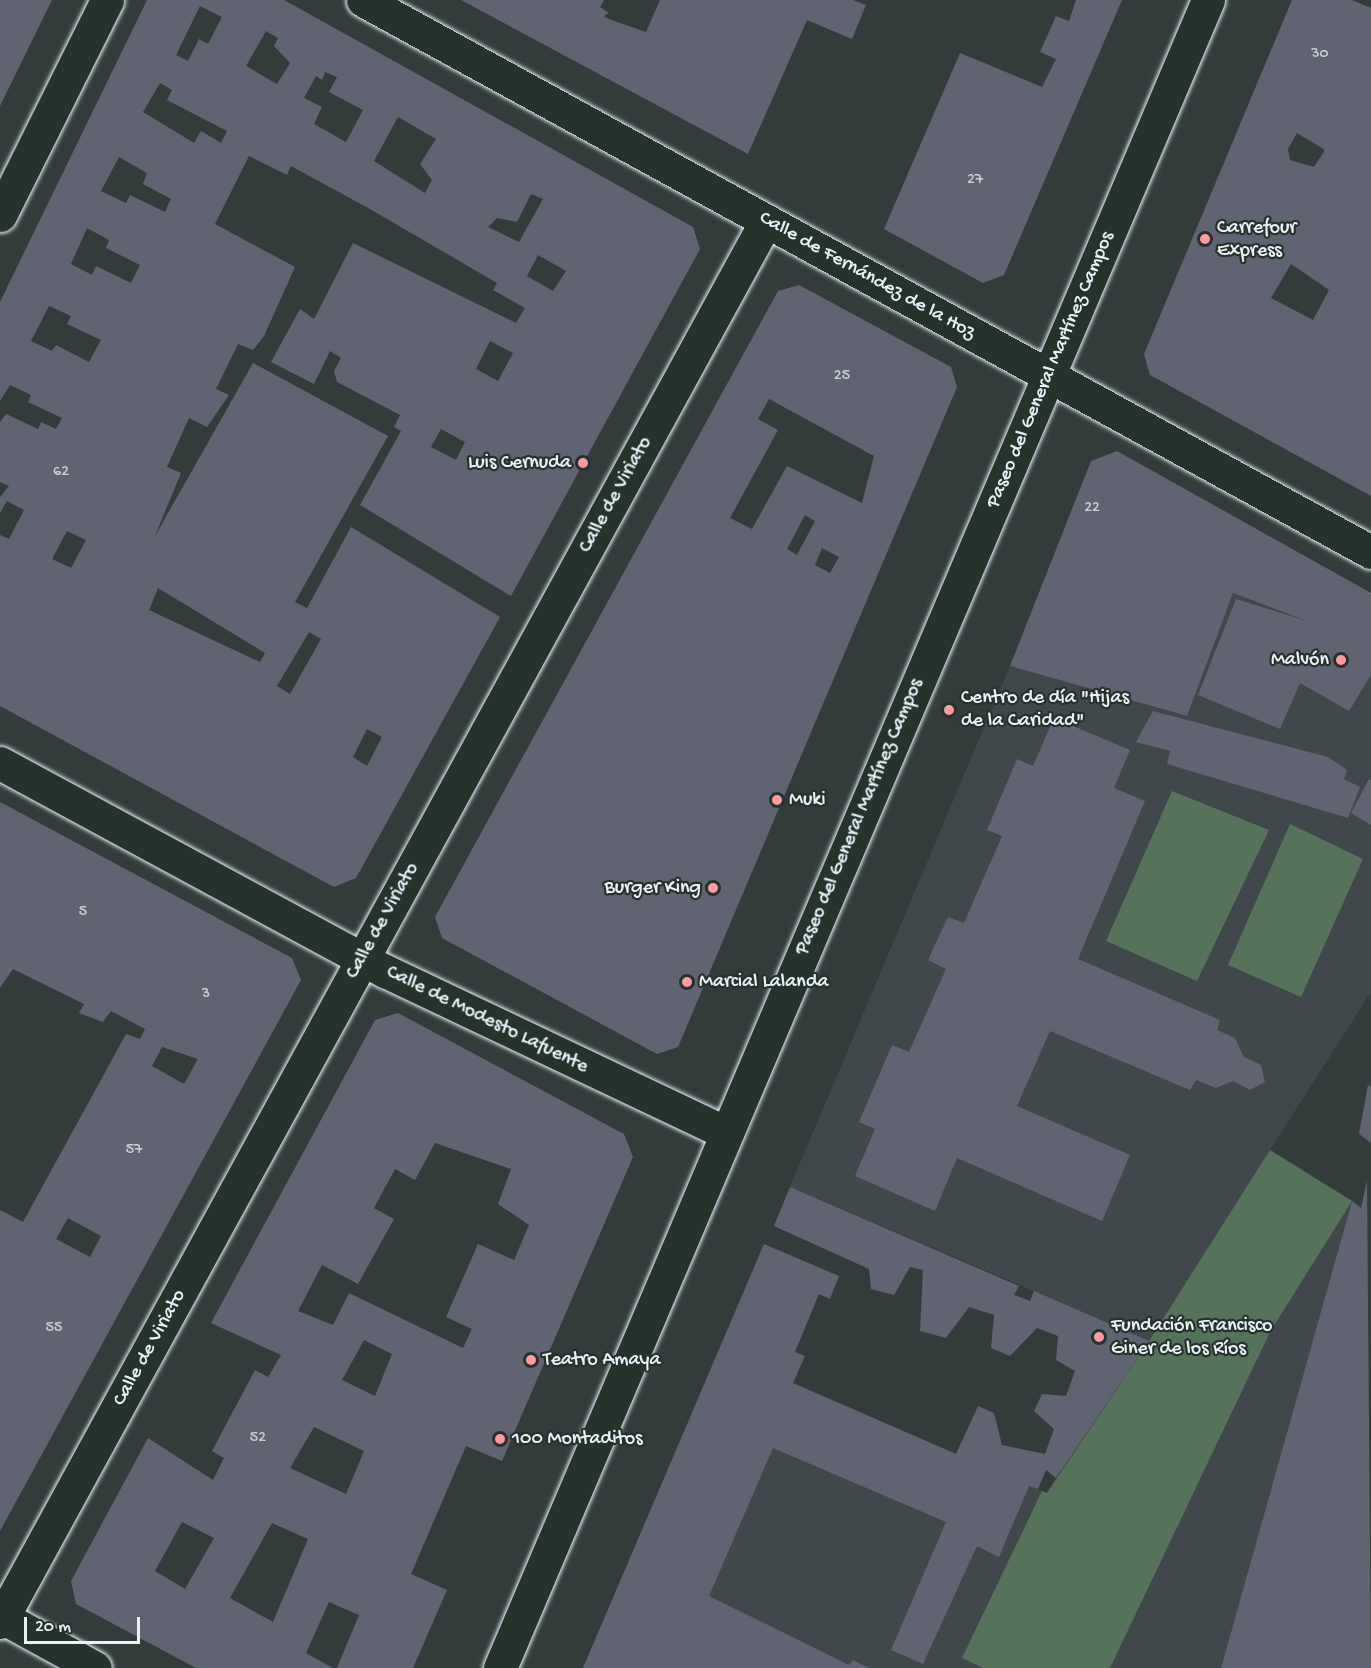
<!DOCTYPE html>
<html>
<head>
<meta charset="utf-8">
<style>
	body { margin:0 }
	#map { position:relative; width:1371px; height:1668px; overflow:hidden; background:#323d3b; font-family:"Gochi Hand",sans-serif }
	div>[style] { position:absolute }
	.built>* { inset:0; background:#40484b }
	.green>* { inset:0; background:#55725a }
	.building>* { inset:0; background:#606371 }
	.roads { filter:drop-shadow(0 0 2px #e8f1f8) drop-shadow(0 0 2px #e8f1f8) }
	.minor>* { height:33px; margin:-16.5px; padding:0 16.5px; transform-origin:16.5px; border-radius:16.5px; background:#26332d }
	.dots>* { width:16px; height:16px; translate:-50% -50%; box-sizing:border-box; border:3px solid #26332d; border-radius:50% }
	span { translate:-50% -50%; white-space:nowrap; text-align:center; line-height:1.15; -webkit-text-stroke:4.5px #26332d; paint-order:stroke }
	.number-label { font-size:16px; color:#c6ced6 }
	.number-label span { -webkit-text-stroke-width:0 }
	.poi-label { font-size:20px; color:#e8f1f8 }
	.left { translate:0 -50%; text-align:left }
	.right { translate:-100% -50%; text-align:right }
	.street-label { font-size:20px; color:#e8f1f8 }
	.scale { position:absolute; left:24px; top:1617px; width:116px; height:27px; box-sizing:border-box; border:3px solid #e8f1f8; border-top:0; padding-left:8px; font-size:18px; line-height:21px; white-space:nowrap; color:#e8f1f8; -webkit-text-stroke:4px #26332d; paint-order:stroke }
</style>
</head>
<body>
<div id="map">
	<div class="built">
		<i style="clip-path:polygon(1233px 593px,1318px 625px,1371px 593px,1371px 992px,1270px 1150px,1352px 1201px,1221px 1668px,583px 1668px,719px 1351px,1046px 1493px,1114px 1389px,1034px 1291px,790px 1187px,1010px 666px,1186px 716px)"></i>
	</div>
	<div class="green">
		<i style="clip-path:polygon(1172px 791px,1269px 830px,1197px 981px,1106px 941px)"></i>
		<i style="clip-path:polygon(1290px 824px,1363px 859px,1301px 997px,1228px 965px)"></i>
		<i style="clip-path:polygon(1270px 1150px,1352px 1201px,1270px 1332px,1110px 1668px,983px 1668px,962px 1658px,1042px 1491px,1047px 1493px,1149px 1341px)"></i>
	</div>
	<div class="building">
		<i style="clip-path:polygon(0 0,52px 0,0 106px)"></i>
		<i style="clip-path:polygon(evenodd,147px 0,284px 0,693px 227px,700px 249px,511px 596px,360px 505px,401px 431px,394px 427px,400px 415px,337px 382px,334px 371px,341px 358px,330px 351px,314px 384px,271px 362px,300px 309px,314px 319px,353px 243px,516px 323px,525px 308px,493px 290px,497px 283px,370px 209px,291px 166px,287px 175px,249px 156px,215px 224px,295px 267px,264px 336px,253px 350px,238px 344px,216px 389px,229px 395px,207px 427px,189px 418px,167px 467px,181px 473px,155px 536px,253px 363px,388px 436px,295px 602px,307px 608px,351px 527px,500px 617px,356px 878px,334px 887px,0 706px,0 535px,9px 539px,24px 510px,7px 501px,0 513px,0 497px,9px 486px,0 482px,0 422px,6px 414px,38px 429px,41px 422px,56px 429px,62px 418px,28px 402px,31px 395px,10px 385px,0 401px,0 302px,147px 0,200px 6px,222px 17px,208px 44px,199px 39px,188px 61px,176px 55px,200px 6px,147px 0,266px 31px,278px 38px,274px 46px,290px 63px,277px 84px,246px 66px,266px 31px,147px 0,325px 72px,337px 77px,329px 92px,363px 110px,346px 142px,314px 124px,322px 107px,304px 98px,316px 76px,322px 80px,325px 72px,147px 0,160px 83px,172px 90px,167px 100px,227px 131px,221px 143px,201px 131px,194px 143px,143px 112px,160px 83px,147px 0,398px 117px,436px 139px,420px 164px,432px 180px,425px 193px,374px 161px,398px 117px,147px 0,119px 157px,147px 173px,143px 184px,171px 199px,165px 212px,130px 195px,126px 203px,101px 191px,119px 157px,147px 0,531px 194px,543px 199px,519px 242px,488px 227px,497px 218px,517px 222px,531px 194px,147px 0,87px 228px,109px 240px,106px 248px,140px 265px,131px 283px,96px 266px,92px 275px,71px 264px,87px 228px,147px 0,538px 255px,566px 271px,553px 291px,527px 276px,538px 255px,147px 0,49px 306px,71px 316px,67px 324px,101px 340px,89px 362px,56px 345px,52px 351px,31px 341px,49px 306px,147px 0,490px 341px,513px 353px,498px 381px,476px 369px,490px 341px,147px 0,441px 429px,465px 442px,456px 460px,431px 447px,441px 429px,147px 0,67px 531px,86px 540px,71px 568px,52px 559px,67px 531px,147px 0,158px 588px,265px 653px,260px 662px,149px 610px,158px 588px,147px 0,309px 632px,321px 639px,290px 694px,277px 686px,309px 632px,147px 0,367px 729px,382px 737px,367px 766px,353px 757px,367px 729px)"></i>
		<i style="clip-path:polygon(461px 0,604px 0,600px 7px,609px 13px,604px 16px,606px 18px,646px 32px,660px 0,853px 0,866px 5px,852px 39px,807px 20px,748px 154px)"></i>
		<i style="clip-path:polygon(1076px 0,1122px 0,1004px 275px,983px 283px,884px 229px,960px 53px,1042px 87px,1056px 59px,1040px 52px,1056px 16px,1069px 21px)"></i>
		<i style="clip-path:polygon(evenodd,1292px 0,1352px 0,1371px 8px,1371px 496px,1150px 375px,1144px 354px,1292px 0,1297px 133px,1325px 150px,1314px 167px,1290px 160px,1288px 149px,1297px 133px,1292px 0,1291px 264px,1329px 290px,1313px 320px,1271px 298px,1291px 264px)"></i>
		<i style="clip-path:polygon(evenodd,799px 285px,951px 367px,957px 387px,678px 1047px,657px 1054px,442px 938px,435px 917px,778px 291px,799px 285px,769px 399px,874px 456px,862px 503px,787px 466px,752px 529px,730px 518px,778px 430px,758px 419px,769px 399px,799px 285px,805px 515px,815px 521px,797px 555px,787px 549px,805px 515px,799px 285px,822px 548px,839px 557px,830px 573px,815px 565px,822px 548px)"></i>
		<i style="clip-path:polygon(1117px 451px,1371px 593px,1371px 675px,1349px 711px,1300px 683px,1280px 729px,1198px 695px,1236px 599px,1307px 621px,1233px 593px,1187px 716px,1010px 666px,1091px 461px)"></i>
		<i style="clip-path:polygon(1153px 711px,1328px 757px,1347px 770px,1344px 779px,1360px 787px,1348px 818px,1167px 764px,1170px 751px,1136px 742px)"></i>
		<i style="clip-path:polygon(1054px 718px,1130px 750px,1114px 788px,1145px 801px,1078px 959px,1220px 1020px,1217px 1030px,1235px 1038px,1244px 1057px,1261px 1065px,1265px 1082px,1250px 1090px,1233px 1081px,1216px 1088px,1196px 1080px,1190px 1090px,1050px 1031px,1017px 1106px,1130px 1155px,1102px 1221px,957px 1158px,935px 1211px,855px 1176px,875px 1129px,859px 1122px,892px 1045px,909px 1052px,946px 969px,928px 960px,948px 917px,964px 923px,1002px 836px,987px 830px,1017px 759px,1033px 766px)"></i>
		<i style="clip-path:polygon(1369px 779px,1371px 780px,1371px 825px,1351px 813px)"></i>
		<i style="clip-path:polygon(evenodd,0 802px,292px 958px,301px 980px,0 1531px,0 1210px,23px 1222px,126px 1034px,140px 1039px,145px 1029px,111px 1011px,103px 1022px,79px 1013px,84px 1004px,13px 969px,0 988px,0 802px,162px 1047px,198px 1059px,184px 1084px,152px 1066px,162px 1047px,0 802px,68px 1218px,101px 1236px,90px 1257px,56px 1239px,68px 1218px)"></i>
		<i style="clip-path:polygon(evenodd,398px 1013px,624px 1134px,633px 1157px,502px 1461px,466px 1446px,411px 1574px,447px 1590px,413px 1668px,337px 1668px,359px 1615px,329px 1602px,306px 1653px,333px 1668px,196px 1668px,76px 1604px,71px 1581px,148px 1438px,213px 1480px,224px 1458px,212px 1451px,255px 1370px,268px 1377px,281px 1355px,211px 1323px,375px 1020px,398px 1013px,435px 1143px,511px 1169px,498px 1204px,529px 1225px,514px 1260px,478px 1244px,446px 1317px,472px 1329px,463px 1348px,349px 1293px,333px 1325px,298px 1311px,322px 1265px,358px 1284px,394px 1219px,374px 1208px,395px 1169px,415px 1180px,435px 1143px,398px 1013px,364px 1340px,392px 1354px,375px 1396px,342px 1380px,364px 1340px,398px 1013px,314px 1427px,364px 1451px,346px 1494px,290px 1468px,314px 1427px,398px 1013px,182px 1522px,214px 1538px,185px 1589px,155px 1571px,182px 1522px,398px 1013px,272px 1523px,308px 1539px,273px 1622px,230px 1598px,272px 1523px)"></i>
		<i style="clip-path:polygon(1368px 1085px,1371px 1087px,1371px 1143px,1359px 1134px)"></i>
		<i style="clip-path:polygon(1367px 1180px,1371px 1668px,1221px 1668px,1352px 1201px,1361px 1208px)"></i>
		<i style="clip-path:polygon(790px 1187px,1019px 1286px,1014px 1295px,1030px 1301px,1034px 1291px,1149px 1341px,1056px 1478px,1046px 1470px,1038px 1489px,1029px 1486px,999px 1557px,977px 1546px,923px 1664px,891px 1650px,946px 1522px,773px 1448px,709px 1596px,849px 1665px,853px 1660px,869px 1668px,583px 1668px,764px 1244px,839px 1276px,830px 1299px,819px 1294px,795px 1352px,805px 1356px,793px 1383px,956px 1454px,978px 1406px,994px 1413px,1002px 1445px,1045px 1454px,1054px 1429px,1034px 1411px,1042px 1394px,1066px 1396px,1075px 1371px,1056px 1360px,1058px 1336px,1037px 1328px,1010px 1356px,991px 1348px,994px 1315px,969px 1307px,946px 1338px,920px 1331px,923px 1270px,910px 1267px,894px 1295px,871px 1289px,869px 1269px,774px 1226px)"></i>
	</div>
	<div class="roads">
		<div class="minor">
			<i style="left:363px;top:0;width:1149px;rotate:28.71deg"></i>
			<i style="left:0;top:215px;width:240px;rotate:-63.5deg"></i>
			<i style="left:0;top:763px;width:438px;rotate:28.4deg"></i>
			<i style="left:385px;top:971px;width:375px;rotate:25.4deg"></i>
			<i style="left:0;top:1616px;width:108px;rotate:28.7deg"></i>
			<i style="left:0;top:1622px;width:1597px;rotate:-61.33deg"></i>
			<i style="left:500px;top:1668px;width:1812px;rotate:-67deg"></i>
		</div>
	</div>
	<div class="dots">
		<i style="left:1205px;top:239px;background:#ff9aa2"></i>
		<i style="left:583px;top:463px;background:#ff9aa2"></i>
		<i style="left:1341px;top:660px;background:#ff9aa2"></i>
		<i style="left:949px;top:710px;background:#ff9aa2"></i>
		<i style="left:777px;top:800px;background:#ff9aa2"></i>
		<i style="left:713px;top:888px;background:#ff9aa2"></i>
		<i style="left:687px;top:982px;background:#ff9aa2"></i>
		<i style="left:1099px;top:1337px;background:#ff9aa2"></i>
		<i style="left:531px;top:1360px;background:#ff9aa2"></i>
		<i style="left:500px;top:1439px;background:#ff9aa2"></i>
	</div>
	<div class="number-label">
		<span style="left:1320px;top:55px">30</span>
		<span style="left:975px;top:181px">27</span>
		<span style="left:842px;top:377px">25</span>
		<span style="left:61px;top:473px">62</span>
		<span style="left:1092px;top:509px">22</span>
		<span style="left:83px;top:913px">5</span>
		<span style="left:206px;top:995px">3</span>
		<span style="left:134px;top:1151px">57</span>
		<span style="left:54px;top:1329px">55</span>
		<span style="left:258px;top:1439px">52</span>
	</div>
	<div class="poi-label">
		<span class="left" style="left:1217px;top:240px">Carrefour<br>Express</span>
		<span class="right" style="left:571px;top:463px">Luis Cernuda</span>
		<span class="right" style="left:1329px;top:660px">Malvón</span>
		<span class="left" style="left:961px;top:710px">Centro de día "Hijas<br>de la Caridad"</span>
		<span class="left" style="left:789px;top:800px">Muki</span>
		<span class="right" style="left:701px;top:888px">Burger King</span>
		<span class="left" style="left:699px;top:982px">Marcial Lalanda</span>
		<span class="left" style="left:1111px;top:1338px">Fundación Francisco<br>Giner de los Ríos</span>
		<span class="left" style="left:543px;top:1360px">Teatro Amaya</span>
		<span class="left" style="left:512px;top:1439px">100 Montaditos</span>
	</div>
	<div class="street-label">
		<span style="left:867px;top:276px;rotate:29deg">Calle de Fernández de la Hoz</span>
		<span style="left:1051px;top:370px;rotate:-67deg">Paseo del General Martínez Campos</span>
		<span style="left:616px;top:495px;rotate:-61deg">Calle de Viriato</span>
		<span style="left:860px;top:817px;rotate:-67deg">Paseo del General Martínez Campos</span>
		<span style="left:383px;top:921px;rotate:-61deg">Calle de Viriato</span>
		<span style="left:487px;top:1020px;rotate:26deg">Calle de Modesto Lafuente</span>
		<span style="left:150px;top:1348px;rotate:-61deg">Calle de Viriato</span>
	</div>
	<div class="scale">20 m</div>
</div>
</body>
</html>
